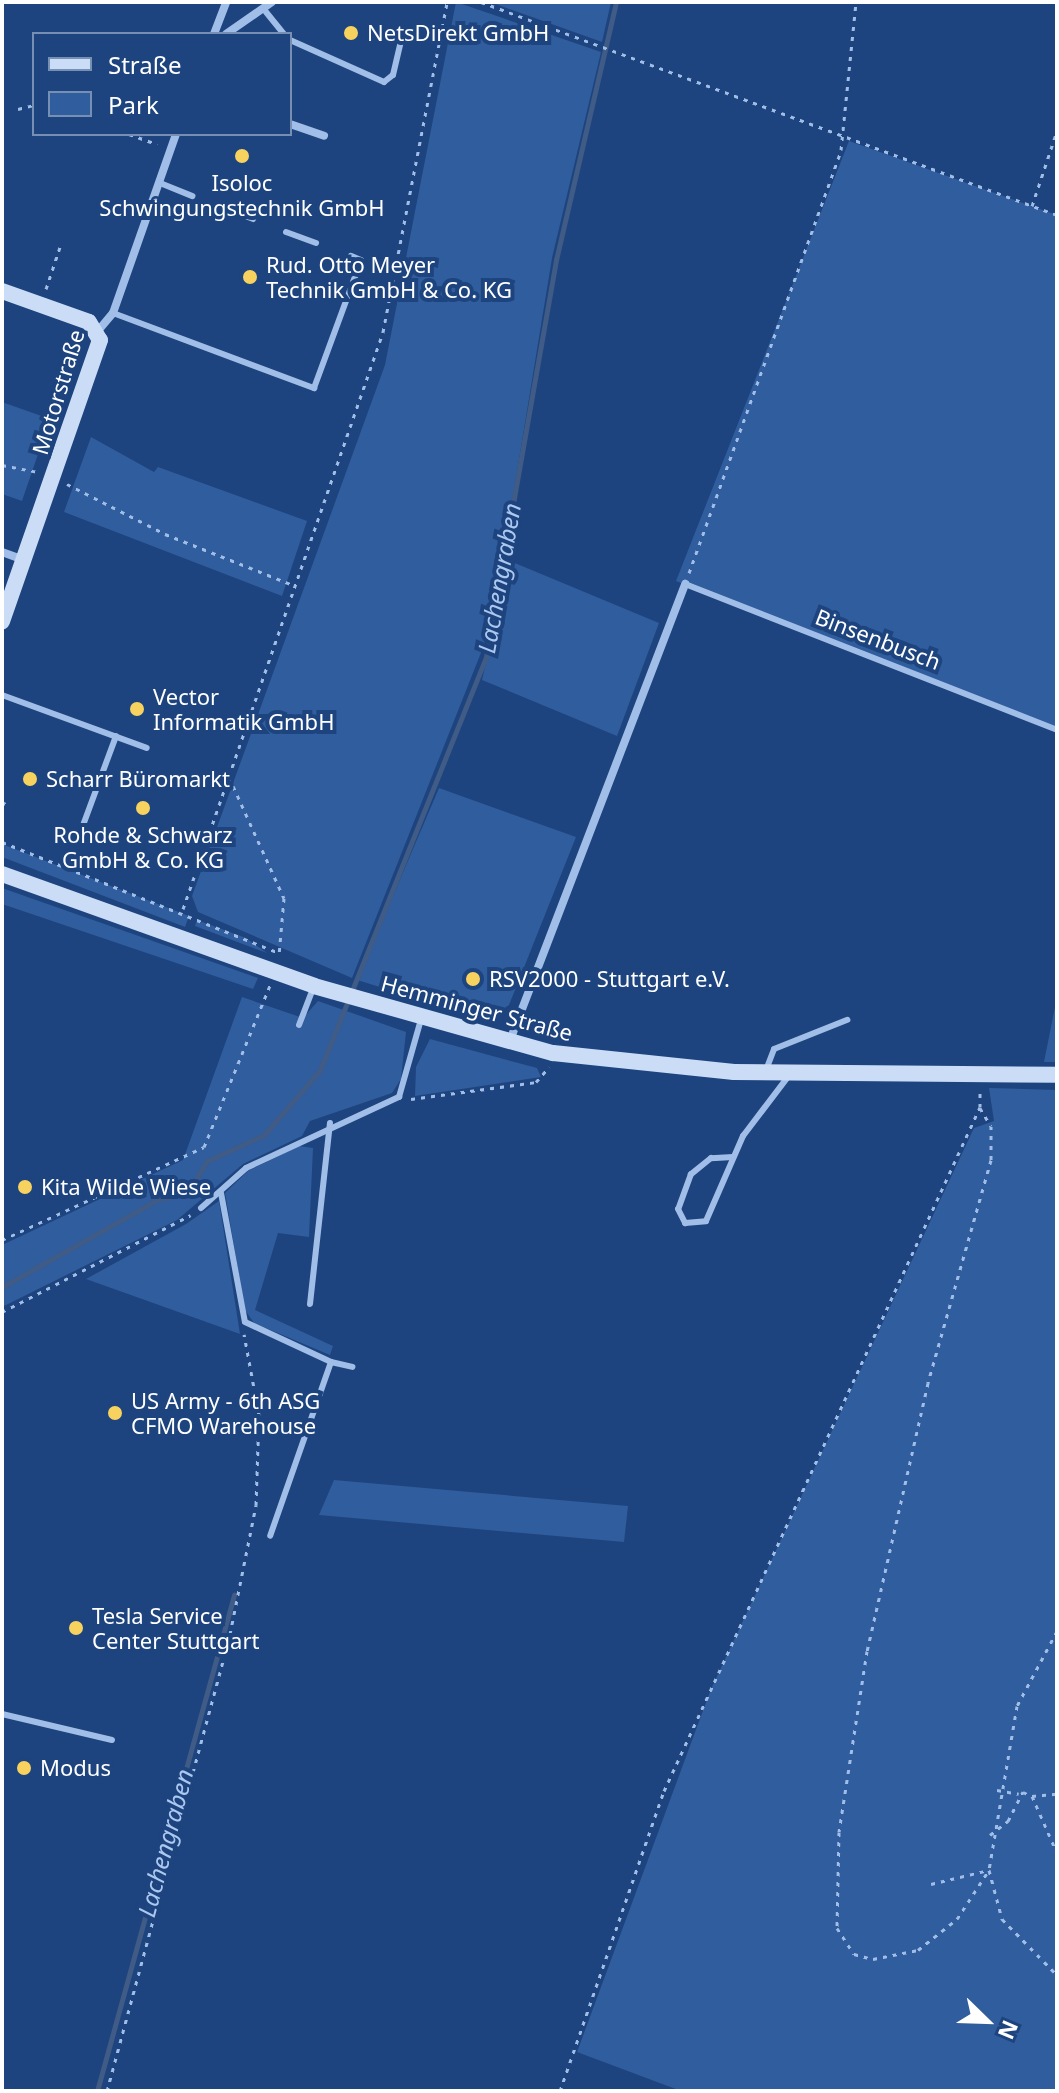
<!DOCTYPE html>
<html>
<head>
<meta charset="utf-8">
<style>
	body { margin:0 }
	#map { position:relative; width:1059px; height:2093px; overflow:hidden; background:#1d447e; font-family:"Noto Sans",sans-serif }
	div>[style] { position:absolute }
	.green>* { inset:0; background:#305d9d }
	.stream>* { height:5px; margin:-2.5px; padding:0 2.5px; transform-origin:2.5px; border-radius:2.5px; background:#3f5b86 }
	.path>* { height:3px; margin-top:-1.5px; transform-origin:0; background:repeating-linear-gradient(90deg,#a1bee8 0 4px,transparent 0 10px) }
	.lane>* { height:6px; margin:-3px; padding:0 3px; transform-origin:3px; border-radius:3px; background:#a1bee8 }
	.street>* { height:8px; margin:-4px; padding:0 4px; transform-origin:4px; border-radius:4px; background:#a1bee8 }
	.secondary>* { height:16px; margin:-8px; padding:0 8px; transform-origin:8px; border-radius:8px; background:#cbdcf6 }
	.dots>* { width:22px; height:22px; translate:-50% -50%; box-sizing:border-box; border:4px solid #1d447e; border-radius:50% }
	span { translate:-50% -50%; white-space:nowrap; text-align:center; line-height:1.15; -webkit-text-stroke:8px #1d447e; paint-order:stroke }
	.poi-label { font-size:22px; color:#fff }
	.left { translate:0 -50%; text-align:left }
	.street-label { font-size:22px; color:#fff }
	.water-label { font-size:24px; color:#acc8f0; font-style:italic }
	.frame { position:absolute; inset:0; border:4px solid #fff; pointer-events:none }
	.legend { position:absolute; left:32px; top:32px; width:260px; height:104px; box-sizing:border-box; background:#1d447e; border:2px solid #778fb2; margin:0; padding:10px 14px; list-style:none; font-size:24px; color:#fff }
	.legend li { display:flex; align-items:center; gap:16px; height:40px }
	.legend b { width:40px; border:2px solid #778fb2 }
	.north { position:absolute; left:947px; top:1981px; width:80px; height:80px; -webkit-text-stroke:6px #1d447e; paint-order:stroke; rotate:113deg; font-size:22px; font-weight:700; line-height:32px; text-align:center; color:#fff }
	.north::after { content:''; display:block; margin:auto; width:28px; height:36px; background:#fff; clip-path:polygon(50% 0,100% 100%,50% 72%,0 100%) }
</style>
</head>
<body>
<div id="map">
	<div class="green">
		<i style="clip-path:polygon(456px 2px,601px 52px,552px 258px,492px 625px,352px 978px,198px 912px,192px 896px,385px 365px)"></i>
		<i style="clip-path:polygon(490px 2px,611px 2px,602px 42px)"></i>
		<i style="clip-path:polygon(849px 141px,1057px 215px,1057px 728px,676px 581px)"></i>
		<i style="clip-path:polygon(2px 402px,50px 419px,22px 501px,2px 494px)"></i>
		<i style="clip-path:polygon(91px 437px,154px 472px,158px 467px,307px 521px,282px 596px,64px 512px)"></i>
		<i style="clip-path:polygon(510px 561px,659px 623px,617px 736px,482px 680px)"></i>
		<i style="clip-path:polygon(439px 788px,576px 837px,509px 1005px,487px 1020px,357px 980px)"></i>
		<i style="clip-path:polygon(2px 844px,189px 916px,185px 927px,2px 857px)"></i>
		<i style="clip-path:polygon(2px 888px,258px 978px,253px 989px,2px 904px)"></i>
		<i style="clip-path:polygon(197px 920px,246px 938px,267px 953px,195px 926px)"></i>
		<i style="clip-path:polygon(242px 997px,303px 1018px,318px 1001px,406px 1032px,401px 1079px,392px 1093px,310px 1121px,302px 1136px,243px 1164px,177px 1220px,2px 1307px,2px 1245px,183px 1160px)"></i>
		<i style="clip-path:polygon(1057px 997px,1057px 1062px,1044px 1062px)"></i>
		<i style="clip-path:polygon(430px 1039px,537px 1068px,541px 1077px,415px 1096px,416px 1067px)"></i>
		<i style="clip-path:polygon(989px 1088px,1057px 1090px,1057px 2091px,681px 2091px,577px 2052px,711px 1689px,974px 1128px,994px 1121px)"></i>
		<i style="clip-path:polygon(299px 1146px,313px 1148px,309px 1237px,278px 1233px,255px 1310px,333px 1346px,330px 1355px,254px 1323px,245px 1310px,225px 1193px,248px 1171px)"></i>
		<i style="clip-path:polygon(219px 1201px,240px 1334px,86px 1279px,186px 1224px)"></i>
		<i style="clip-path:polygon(334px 1480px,628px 1506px,624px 1542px,319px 1515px)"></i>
	</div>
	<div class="stream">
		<i style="left:2px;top:1287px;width:180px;rotate:-29.3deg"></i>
		<i style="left:159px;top:1199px;width:28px;rotate:-10deg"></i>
		<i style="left:187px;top:1194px;width:39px;rotate:-59deg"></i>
		<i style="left:207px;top:1161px;width:63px;rotate:-24.5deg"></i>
		<i style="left:264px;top:1135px;width:86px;rotate:-49.3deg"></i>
		<i style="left:320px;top:1070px;width:445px;rotate:-68.1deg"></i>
		<i style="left:486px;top:657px;width:403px;rotate:-80deg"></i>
		<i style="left:556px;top:260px;width:265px;rotate:-76.9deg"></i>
		<i style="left:97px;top:2091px;width:515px;rotate:-74.56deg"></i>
	</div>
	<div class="path">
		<i style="left:481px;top:2px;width:614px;rotate:20.29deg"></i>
		<i style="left:18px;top:109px;width:16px;rotate:-14deg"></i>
		<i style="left:129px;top:134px;width:30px;rotate:20deg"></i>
		<i style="left:1032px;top:206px;width:79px;rotate:-71.6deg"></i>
		<i style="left:46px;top:289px;width:44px;rotate:-71.6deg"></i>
		<i style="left:2px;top:465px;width:36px;rotate:11deg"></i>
		<i style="left:67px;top:484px;width:110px;rotate:27deg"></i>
		<i style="left:165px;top:534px;width:138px;rotate:21.7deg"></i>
		<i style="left:689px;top:573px;width:449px;rotate:-70.2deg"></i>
		<i style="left:841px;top:150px;width:149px;rotate:-84.2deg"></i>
		<i style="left:229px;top:777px;width:133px;rotate:65.6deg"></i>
		<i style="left:284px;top:898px;width:57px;rotate:95deg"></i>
		<i style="left:2px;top:802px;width:4px;rotate:27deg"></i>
		<i style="left:2px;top:842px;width:299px;rotate:21.8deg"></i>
		<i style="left:183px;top:909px;width:611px;rotate:-70.88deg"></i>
		<i style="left:383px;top:332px;width:336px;rotate:-79deg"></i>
		<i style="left:411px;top:1099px;width:126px;rotate:-7.7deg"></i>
		<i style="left:536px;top:1082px;width:20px;rotate:-49deg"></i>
		<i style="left:980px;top:1108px;width:21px;rotate:59deg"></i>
		<i style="left:991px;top:1126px;width:34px;rotate:90deg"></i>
		<i style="left:991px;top:1160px;width:232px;rotate:105.8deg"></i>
		<i style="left:928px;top:1383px;width:275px;rotate:102.8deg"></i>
		<i style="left:867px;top:1651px;width:183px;rotate:98.8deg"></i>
		<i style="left:839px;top:1832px;width:96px;rotate:91.2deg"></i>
		<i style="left:837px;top:1928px;width:31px;rotate:57deg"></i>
		<i style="left:854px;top:1954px;width:20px;rotate:15deg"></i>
		<i style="left:873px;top:1959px;width:46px;rotate:-11.3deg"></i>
		<i style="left:918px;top:1950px;width:50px;rotate:-38.5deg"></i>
		<i style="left:957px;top:1919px;width:59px;rotate:-56.9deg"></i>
		<i style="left:2px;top:1240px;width:222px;rotate:-24.7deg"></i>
		<i style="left:204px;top:1147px;width:175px;rotate:-67.8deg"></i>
		<i style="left:2px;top:1312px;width:212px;rotate:-27.2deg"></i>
		<i style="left:1057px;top:1631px;width:85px;rotate:118.1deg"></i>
		<i style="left:1017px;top:1706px;width:166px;rotate:99.7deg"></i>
		<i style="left:989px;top:1870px;width:51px;rotate:75.1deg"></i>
		<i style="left:1002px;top:1919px;width:78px;rotate:45.5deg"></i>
		<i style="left:997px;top:1790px;width:22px;rotate:10deg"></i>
		<i style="left:1032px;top:1796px;width:25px;rotate:-5deg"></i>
		<i style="left:990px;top:1835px;width:23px;rotate:-38deg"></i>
		<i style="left:1008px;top:1821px;width:33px;rotate:-63deg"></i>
		<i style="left:1023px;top:1792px;width:10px;rotate:24deg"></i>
		<i style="left:1032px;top:1796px;width:62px;rotate:66.3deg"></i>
		<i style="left:931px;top:1884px;width:60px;rotate:-13.6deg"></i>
		<i style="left:107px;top:2091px;width:463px;rotate:-74.9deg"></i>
		<i style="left:228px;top:1644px;width:142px;rotate:-78.6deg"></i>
		<i style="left:256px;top:1505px;width:90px;rotate:-88.1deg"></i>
		<i style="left:259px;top:1415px;width:82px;rotate:-100.5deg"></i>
		<i style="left:560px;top:2091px;width:318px;rotate:-70.9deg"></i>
		<i style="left:664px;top:1791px;width:753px;rotate:-65.2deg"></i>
		<i style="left:980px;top:1107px;width:17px;rotate:-90deg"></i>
	</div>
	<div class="lane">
		<i style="left:266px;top:12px;width:28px;rotate:51deg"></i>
		<i style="left:290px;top:40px;width:103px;rotate:24.1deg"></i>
		<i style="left:384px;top:82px;width:11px;rotate:-38deg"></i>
		<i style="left:393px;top:75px;width:48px;rotate:-76.8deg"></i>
		<i style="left:160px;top:183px;width:35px;rotate:22deg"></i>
		<i style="left:227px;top:209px;width:28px;rotate:21deg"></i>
		<i style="left:286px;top:232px;width:32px;rotate:20deg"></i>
		<i style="left:113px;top:313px;width:215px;rotate:20.5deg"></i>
		<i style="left:314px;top:388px;width:136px;rotate:-69.8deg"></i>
		<i style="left:361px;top:260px;width:11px;rotate:-158deg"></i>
		<i style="left:685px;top:584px;width:400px;rotate:21.4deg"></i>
		<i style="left:2px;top:695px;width:154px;rotate:20.1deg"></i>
		<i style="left:82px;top:828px;width:98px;rotate:-69.7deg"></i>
		<i style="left:299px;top:1025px;width:39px;rotate:-69deg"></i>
		<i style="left:766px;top:1070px;width:22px;rotate:-69deg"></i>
		<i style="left:774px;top:1049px;width:79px;rotate:-21.7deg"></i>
		<i style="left:733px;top:1157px;width:22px;rotate:177deg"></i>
		<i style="left:711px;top:1158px;width:26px;rotate:141deg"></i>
		<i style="left:691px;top:1174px;width:37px;rotate:110deg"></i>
		<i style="left:678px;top:1209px;width:16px;rotate:63deg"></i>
		<i style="left:685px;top:1223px;width:21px;rotate:-5deg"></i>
		<i style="left:706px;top:1221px;width:93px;rotate:-66.5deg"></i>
		<i style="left:743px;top:1136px;width:78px;rotate:-52.8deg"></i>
		<i style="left:221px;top:1193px;width:131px;rotate:79.5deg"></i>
		<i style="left:245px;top:1322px;width:95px;rotate:24.9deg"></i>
		<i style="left:331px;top:1362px;width:184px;rotate:109.3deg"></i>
		<i style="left:201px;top:1208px;width:60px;rotate:-41.6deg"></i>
		<i style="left:246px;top:1168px;width:169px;rotate:-24.9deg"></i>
		<i style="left:399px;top:1097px;width:81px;rotate:-74.2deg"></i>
		<i style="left:310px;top:1304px;width:182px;rotate:-83.7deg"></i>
		<i style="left:331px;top:1362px;width:22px;rotate:13deg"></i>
		<i style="left:2px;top:1714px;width:113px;rotate:13.3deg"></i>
	</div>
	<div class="street">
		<i style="left:214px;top:34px;width:34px;rotate:-69deg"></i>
		<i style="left:226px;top:34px;width:56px;rotate:-34.8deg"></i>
		<i style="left:290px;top:124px;width:36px;rotate:19deg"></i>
		<i style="left:97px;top:332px;width:25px;rotate:-50deg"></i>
		<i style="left:113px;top:313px;width:190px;rotate:-70.6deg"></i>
		<i style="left:2px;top:552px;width:23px;rotate:20deg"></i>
		<i style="left:509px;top:1043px;width:492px;rotate:-69deg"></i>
	</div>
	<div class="secondary">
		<i style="left:2px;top:291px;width:92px;rotate:19.6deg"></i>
		<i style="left:89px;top:322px;width:21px;rotate:59deg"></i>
		<i style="left:100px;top:340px;width:298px;rotate:109.2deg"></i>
		<i style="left:2px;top:874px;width:331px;rotate:19.7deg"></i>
		<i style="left:314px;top:986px;width:248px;rotate:15.7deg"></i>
		<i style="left:553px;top:1053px;width:182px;rotate:6deg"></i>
		<i style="left:734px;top:1072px;width:323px;rotate:0.5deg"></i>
	</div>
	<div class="dots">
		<i style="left:351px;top:33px;background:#f8d25f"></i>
		<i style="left:242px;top:156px;background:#f8d25f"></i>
		<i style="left:250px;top:277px;background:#f8d25f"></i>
		<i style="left:137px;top:709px;background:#f8d25f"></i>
		<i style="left:30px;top:779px;background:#f8d25f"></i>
		<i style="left:143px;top:808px;background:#f8d25f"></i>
		<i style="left:473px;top:979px;background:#f8d25f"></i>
		<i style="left:25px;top:1187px;background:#f8d25f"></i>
		<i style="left:115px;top:1413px;background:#f8d25f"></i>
		<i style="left:76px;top:1628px;background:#f8d25f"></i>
		<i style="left:24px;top:1768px;background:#f8d25f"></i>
	</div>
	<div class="poi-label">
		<span class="left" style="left:367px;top:33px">NetsDirekt GmbH</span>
		<span style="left:242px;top:195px">Isoloc<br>Schwingungstechnik GmbH</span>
		<span class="left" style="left:266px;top:277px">Rud. Otto Meyer<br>Technik GmbH &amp; Co. KG</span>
		<span class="left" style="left:153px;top:709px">Vector<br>Informatik GmbH</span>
		<span class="left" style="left:46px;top:779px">Scharr Büromarkt</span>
		<span style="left:143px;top:847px">Rohde &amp; Schwarz<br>GmbH &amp; Co. KG</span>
		<span class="left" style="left:489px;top:979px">RSV2000 - Stuttgart e.V.</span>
		<span class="left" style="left:41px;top:1187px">Kita Wilde Wiese</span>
		<span class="left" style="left:131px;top:1413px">US Army - 6th ASG<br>CFMO Warehouse</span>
		<span class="left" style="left:92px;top:1628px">Tesla Service<br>Center Stuttgart</span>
		<span class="left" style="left:40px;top:1768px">Modus</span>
	</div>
	<div class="street-label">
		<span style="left:58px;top:392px;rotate:-73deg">Motorstraße</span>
		<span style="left:878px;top:639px;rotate:21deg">Binsenbusch</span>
		<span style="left:477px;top:1008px;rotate:15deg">Hemminger Straße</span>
	</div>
	<div class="water-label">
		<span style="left:499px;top:578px;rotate:-80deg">Lachengraben</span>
		<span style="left:165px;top:1843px;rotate:-75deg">Lachengraben</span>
	</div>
	<div class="frame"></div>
	<ul class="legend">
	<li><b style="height:10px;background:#cbdcf6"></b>Straße</li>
	<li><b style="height:22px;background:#305d9d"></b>Park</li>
	</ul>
	<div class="north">N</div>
</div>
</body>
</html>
